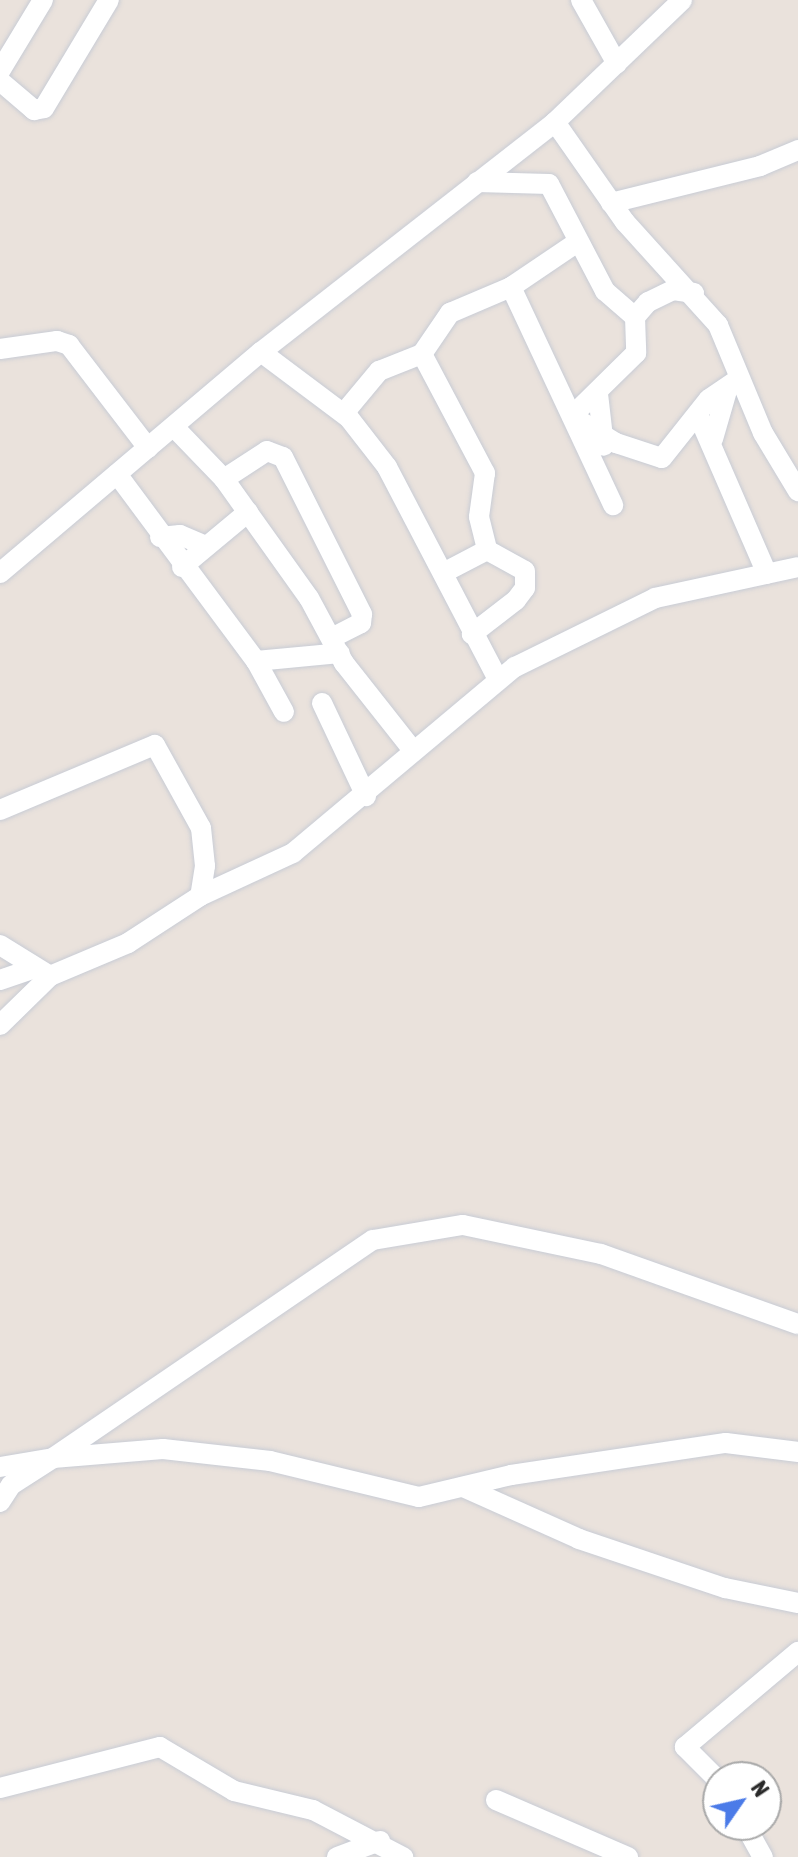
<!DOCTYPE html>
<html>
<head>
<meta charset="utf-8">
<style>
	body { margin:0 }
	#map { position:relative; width:798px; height:1857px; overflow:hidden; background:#eae2dc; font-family:"Asap Condensed",sans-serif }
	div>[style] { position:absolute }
	.roads { filter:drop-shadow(0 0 2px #c8ccd5) drop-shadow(0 0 2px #c8ccd5) }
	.minor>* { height:20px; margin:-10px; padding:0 10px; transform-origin:10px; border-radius:10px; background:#fff }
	span { translate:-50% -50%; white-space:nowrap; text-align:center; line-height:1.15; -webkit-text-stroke:6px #fff; paint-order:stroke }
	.north { position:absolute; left:702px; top:1761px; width:80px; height:80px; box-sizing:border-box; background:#fff; border:2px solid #a9a9a9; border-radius:50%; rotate:56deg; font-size:22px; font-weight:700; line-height:32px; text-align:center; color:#292929 }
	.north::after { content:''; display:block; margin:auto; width:28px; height:36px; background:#4b7be8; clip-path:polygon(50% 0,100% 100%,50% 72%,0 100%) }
</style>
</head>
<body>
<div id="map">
	<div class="roads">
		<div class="minor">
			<i style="left:581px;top:0;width:73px;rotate:60.6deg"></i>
			<i style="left:0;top:71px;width:83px;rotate:-58.8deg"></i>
			<i style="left:0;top:81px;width:45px;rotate:40.5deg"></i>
			<i style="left:34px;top:110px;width:10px;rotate:-11deg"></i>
			<i style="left:44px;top:108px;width:126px;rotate:-59deg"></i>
			<i style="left:555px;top:122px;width:122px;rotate:55deg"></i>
			<i style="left:625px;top:222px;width:139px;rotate:47.9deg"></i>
			<i style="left:718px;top:325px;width:117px;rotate:67.4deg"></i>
			<i style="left:763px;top:433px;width:68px;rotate:58.9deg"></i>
			<i style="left:477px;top:182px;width:72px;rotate:1.6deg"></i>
			<i style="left:549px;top:184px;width:121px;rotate:62.4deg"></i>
			<i style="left:605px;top:291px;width:40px;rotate:41deg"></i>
			<i style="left:611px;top:203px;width:154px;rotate:-13.9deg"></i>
			<i style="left:760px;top:166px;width:41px;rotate:-22.8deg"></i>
			<i style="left:511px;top:287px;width:241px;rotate:64.9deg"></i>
			<i style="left:694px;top:293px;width:21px;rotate:-172deg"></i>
			<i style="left:673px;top:290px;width:28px;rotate:154deg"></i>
			<i style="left:648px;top:302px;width:20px;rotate:131deg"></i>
			<i style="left:635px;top:317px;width:36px;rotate:88deg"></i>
			<i style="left:636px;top:353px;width:90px;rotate:135.5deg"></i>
			<i style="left:572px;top:416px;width:52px;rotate:31.5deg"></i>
			<i style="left:616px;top:443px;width:48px;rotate:18.1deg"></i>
			<i style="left:662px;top:458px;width:75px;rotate:-51.5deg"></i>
			<i style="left:709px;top:399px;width:36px;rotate:-34deg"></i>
			<i style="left:0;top:349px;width:58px;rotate:-8deg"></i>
			<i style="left:57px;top:341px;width:13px;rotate:18deg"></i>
			<i style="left:69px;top:345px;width:130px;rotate:52.5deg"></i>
			<i style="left:261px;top:352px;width:110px;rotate:36.9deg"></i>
			<i style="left:349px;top:418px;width:62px;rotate:52.2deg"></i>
			<i style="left:387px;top:467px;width:239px;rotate:62.4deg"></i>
			<i style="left:422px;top:354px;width:135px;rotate:62.1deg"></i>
			<i style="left:485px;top:473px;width:44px;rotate:97.8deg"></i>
			<i style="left:479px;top:517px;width:34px;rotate:76deg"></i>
			<i style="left:598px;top:394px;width:52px;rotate:83.4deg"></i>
			<i style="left:344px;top:413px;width:55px;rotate:-50.2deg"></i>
			<i style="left:379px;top:371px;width:46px;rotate:-21.6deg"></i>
			<i style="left:422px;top:354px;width:50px;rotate:-55.7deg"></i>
			<i style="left:450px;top:313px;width:66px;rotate:-23.1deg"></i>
			<i style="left:511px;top:287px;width:78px;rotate:-34.1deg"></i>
			<i style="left:698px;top:415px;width:173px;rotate:66.5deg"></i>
			<i style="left:174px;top:427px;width:72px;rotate:46.1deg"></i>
			<i style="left:224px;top:479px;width:146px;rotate:54.5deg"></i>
			<i style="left:309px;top:598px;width:74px;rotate:61.7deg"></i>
			<i style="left:344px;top:663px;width:110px;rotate:51.7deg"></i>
			<i style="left:713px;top:439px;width:54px;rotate:-73.9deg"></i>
			<i style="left:117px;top:474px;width:233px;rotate:53.4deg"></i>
			<i style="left:256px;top:661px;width:58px;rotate:61.2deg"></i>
			<i style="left:224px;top:479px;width:51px;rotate:-33.1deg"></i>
			<i style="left:267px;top:451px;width:17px;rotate:21deg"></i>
			<i style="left:283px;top:457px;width:176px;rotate:63.3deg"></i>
			<i style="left:362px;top:614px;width:9px;rotate:96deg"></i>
			<i style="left:361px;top:623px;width:30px;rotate:153deg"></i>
			<i style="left:160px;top:537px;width:20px;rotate:-6deg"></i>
			<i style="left:180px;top:535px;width:28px;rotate:23deg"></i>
			<i style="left:182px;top:567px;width:86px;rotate:-39.8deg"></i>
			<i style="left:0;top:573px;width:342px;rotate:-40.3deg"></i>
			<i style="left:261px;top:352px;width:373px;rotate:-38deg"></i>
			<i style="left:555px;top:122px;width:176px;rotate:-43.8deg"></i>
			<i style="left:443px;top:573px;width:50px;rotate:-27.6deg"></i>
			<i style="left:487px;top:550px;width:43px;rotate:28.9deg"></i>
			<i style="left:525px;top:571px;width:17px;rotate:90deg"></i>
			<i style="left:525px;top:588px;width:15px;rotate:127deg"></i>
			<i style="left:516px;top:600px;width:56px;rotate:142.3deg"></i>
			<i style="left:256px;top:661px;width:84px;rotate:-5.4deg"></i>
			<i style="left:322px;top:703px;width:103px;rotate:64.7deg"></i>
			<i style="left:0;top:810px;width:168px;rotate:-22.8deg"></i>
			<i style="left:155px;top:745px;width:95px;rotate:61deg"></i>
			<i style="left:201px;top:828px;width:38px;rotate:84deg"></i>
			<i style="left:205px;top:866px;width:30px;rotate:99deg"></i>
			<i style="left:0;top:945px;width:59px;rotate:31.8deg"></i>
			<i style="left:50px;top:976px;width:85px;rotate:-22.9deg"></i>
			<i style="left:128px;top:943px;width:86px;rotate:-33.1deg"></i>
			<i style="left:200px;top:896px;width:102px;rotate:-24.8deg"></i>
			<i style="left:293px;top:853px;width:290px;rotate:-40deg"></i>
			<i style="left:515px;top:667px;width:156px;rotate:-26.2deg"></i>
			<i style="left:655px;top:598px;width:146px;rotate:-12.2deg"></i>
			<i style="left:0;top:980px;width:37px;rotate:-19deg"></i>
			<i style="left:0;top:1025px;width:70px;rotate:-44.4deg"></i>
			<i style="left:0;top:1467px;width:54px;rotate:-9.6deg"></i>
			<i style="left:53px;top:1458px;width:387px;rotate:-34.3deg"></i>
			<i style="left:373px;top:1240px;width:91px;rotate:-9.5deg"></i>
			<i style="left:463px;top:1225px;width:141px;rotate:11.9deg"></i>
			<i style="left:601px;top:1254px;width:209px;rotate:19.6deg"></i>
			<i style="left:463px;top:1487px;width:127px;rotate:24.1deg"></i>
			<i style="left:579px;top:1539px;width:154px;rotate:18.6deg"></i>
			<i style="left:725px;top:1588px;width:75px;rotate:11.6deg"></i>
			<i style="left:0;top:1502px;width:20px;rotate:-57deg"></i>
			<i style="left:11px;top:1485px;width:50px;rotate:-32.7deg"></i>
			<i style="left:53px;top:1458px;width:110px;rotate:-4.7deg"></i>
			<i style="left:163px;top:1449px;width:108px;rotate:6.4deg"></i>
			<i style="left:270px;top:1461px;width:153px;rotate:13.6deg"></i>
			<i style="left:419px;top:1497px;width:95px;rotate:-13.4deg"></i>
			<i style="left:511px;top:1475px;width:217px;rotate:-8.5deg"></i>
			<i style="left:726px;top:1443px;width:73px;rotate:7.1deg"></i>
			<i style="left:718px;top:1780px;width:47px;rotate:-135deg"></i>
			<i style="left:685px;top:1747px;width:148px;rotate:-40.1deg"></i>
			<i style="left:0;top:1788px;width:165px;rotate:-14.4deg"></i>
			<i style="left:160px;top:1747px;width:86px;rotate:30.7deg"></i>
			<i style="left:234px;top:1791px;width:81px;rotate:13.5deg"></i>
			<i style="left:313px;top:1810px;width:102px;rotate:27.6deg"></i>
			<i style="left:496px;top:1800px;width:144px;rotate:23.4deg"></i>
			<i style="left:745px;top:1825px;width:37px;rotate:61deg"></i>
			<i style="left:337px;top:1857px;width:46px;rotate:-20.4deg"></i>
		</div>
	</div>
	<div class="north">N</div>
</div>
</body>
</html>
